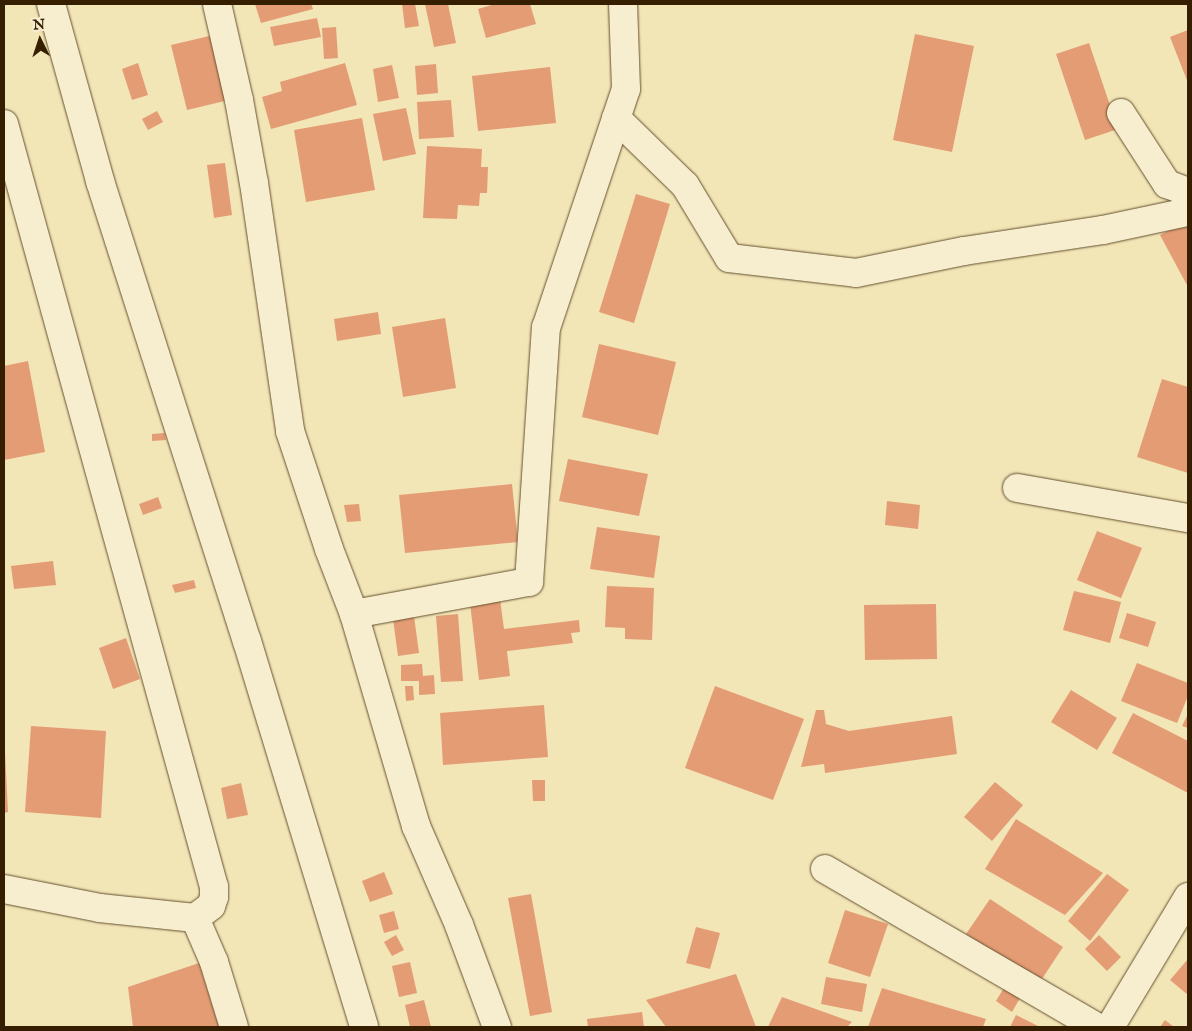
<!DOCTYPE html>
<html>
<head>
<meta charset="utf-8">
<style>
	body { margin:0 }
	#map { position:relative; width:1192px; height:1031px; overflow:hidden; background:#f2e5b6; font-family:"IM FELL English",serif }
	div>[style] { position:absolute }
	.building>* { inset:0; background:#e49c75 }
	.roads { filter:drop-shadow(0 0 1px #65502e) drop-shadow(0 0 1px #65502e) }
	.minor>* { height:28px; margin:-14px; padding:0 14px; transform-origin:14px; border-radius:14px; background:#f7eed0 }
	span { translate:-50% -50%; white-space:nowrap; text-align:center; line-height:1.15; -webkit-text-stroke:4.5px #f7eed0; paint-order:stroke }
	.frame { position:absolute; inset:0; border:5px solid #361e00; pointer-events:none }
	.north { position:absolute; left:15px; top:15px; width:50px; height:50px; -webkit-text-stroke:4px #f7eed0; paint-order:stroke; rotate:356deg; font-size:14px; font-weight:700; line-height:20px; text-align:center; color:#361e00 }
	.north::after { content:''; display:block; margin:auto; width:18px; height:22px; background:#361e00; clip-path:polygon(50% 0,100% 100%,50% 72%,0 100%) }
</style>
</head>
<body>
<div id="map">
	<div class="building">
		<i style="clip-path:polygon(255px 4px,311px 4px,313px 9px,261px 23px)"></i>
		<i style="clip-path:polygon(402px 4px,415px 4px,419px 26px,405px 28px)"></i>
		<i style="clip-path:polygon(425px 4px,448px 4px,456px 43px,434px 47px)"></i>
		<i style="clip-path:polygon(495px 4px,530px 4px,536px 24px,486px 38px,478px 9px)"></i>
		<i style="clip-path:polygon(317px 18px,321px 37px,274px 46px,270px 27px)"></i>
		<i style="clip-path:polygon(336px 27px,338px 58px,324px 59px,322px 28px)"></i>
		<i style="clip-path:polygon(1188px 30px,1188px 83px,1170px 37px)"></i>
		<i style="clip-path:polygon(218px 34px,233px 99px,187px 110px,171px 45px)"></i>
		<i style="clip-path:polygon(915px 34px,974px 46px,952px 152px,893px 140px)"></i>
		<i style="clip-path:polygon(1089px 43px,1118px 129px,1085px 140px,1056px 54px)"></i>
		<i style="clip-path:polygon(138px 63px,148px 95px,132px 100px,122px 69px)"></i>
		<i style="clip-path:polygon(345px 63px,357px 105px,271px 129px,262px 97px,282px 91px,280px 82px)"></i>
		<i style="clip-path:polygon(436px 64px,438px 93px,417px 95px,415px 66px)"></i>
		<i style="clip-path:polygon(392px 65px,399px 98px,378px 102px,373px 69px)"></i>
		<i style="clip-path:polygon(550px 67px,556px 123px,478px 131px,472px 76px)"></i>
		<i style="clip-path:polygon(451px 100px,454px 137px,419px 139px,417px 102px)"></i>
		<i style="clip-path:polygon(406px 108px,416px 154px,383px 161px,373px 114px)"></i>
		<i style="clip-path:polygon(157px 111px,163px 122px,148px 130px,142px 119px)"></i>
		<i style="clip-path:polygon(362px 118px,375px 190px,306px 202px,294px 130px)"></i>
		<i style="clip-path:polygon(427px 146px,482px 149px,481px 167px,488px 167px,487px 193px,480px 193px,479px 206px,458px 205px,457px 219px,423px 218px)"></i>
		<i style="clip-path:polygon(225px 163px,232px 215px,214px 218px,207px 165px)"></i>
		<i style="clip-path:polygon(636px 194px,670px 204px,634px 323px,599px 312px)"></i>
		<i style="clip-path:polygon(1188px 220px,1188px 287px,1160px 235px)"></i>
		<i style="clip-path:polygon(378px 312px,381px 334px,337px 341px,334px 319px)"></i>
		<i style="clip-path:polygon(445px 318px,456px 388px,403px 397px,392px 327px)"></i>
		<i style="clip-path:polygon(599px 344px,676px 362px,658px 435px,582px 417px)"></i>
		<i style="clip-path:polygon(28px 361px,45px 452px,4px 460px,4px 366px)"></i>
		<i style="clip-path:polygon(1162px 379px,1188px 387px,1188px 473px,1137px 457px)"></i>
		<i style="clip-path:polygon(165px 433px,166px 440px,152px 441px,152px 434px)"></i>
		<i style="clip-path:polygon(568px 459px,648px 474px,639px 516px,559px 501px)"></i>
		<i style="clip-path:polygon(512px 484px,518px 542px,405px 553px,399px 495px)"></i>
		<i style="clip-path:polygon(158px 497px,162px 508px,143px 515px,139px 504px)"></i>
		<i style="clip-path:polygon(887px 501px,920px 505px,918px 529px,885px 525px)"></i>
		<i style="clip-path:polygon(359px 504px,361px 521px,347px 522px,344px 505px)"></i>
		<i style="clip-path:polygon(597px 527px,660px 536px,654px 578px,590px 569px)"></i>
		<i style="clip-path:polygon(1097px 531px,1142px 548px,1121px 598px,1077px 580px)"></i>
		<i style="clip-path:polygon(53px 561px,56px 585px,14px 589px,11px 566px)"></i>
		<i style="clip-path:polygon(194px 580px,196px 588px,175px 593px,172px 585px)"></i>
		<i style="clip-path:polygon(607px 586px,654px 588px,652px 640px,625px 639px,625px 628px,605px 627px)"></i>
		<i style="clip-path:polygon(1074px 591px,1121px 602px,1110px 643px,1063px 630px)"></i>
		<i style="clip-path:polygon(500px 599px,504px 629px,579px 620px,580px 632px,571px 633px,573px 643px,507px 651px,510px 676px,479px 680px,470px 603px)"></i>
		<i style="clip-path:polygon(936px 604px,937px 659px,865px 660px,864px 605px)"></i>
		<i style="clip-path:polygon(1127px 613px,1156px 622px,1148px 647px,1119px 638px)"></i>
		<i style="clip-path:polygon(458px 614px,463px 681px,441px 682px,436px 616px)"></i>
		<i style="clip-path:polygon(414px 616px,419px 653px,398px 656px,393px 619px)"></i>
		<i style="clip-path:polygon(126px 638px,140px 679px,113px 689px,99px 648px)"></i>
		<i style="clip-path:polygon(1137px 663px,1188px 683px,1188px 696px,1177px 723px,1121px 701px)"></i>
		<i style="clip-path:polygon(422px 664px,423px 676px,434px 675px,435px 694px,419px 695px,419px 681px,401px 681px,401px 665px)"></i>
		<i style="clip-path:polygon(405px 686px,413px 686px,414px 700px,406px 701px)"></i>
		<i style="clip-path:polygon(715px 686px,804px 719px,773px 800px,685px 768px)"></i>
		<i style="clip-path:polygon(1071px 690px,1117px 718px,1097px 750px,1051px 722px)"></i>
		<i style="clip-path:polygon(544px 705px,548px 757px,443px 765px,440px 713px)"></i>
		<i style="clip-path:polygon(816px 710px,824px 710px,826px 724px,849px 731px,952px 716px,957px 754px,825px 773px,824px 764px,801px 767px)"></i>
		<i style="clip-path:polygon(1133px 713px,1188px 741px,1188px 793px,1112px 753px)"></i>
		<i style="clip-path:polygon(1188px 714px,1188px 728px,1182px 726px)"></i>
		<i style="clip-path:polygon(31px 726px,106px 731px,101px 818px,25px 812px)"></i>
		<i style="clip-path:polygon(4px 732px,8px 812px,4px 813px)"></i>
		<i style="clip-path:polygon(532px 780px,545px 780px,545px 801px,533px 801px)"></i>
		<i style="clip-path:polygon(995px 782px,1023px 805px,992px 841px,964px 817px)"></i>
		<i style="clip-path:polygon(241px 783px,248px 815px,227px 819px,221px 788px)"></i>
		<i style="clip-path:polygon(1016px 819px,1103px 873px,1065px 915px,985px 869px)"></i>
		<i style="clip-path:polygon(384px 872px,393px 894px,370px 902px,362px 881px)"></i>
		<i style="clip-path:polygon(1107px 874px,1129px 890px,1090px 941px,1068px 921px)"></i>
		<i style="clip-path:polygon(531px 894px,552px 1012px,530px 1016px,508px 898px)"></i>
		<i style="clip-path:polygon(990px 899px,1063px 947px,1040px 982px,966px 934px)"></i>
		<i style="clip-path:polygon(845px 910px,888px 924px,870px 977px,828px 963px)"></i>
		<i style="clip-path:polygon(394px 911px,399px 929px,384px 933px,379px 915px)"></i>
		<i style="clip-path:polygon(696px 927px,720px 933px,710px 969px,686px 963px)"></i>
		<i style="clip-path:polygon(396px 935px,404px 950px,392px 956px,384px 942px)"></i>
		<i style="clip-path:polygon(1099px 935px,1121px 957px,1107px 971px,1085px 949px)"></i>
		<i style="clip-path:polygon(1188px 959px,1188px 995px,1170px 980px)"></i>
		<i style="clip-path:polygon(410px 962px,417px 993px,399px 997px,392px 966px)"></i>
		<i style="clip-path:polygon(199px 963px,219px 1027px,133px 1027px,128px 987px)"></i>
		<i style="clip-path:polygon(736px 974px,756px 1027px,666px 1027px,646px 1000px)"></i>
		<i style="clip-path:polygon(826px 977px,867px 984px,862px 1012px,821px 1004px)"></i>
		<i style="clip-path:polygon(1008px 981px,1024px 991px,1012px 1012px,996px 1001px)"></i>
		<i style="clip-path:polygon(882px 988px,986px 1019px,983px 1027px,868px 1027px)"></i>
		<i style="clip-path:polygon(782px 997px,852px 1022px,847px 1027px,768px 1027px)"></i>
		<i style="clip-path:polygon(424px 1000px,431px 1027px,410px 1027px,405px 1005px)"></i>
		<i style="clip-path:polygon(642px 1012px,644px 1027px,588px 1027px,587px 1019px)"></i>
		<i style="clip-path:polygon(1016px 1015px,1040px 1027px,1010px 1027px)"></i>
		<i style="clip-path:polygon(1165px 1020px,1174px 1027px,1160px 1027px)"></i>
	</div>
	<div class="roads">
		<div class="minor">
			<i style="left:51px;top:4px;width:184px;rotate:74.5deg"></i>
			<i style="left:100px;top:181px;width:483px;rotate:72.3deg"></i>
			<i style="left:247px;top:641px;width:403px;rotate:73.1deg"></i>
			<i style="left:217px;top:4px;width:98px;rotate:77.1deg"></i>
			<i style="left:239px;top:100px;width:84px;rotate:79.8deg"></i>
			<i style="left:254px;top:183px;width:251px;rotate:81.7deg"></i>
			<i style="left:290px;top:431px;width:124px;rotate:71.7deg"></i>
			<i style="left:329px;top:549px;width:70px;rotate:69deg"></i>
			<i style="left:354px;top:614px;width:221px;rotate:73.7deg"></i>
			<i style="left:416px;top:826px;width:108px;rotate:66.5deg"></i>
			<i style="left:459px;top:925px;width:109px;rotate:69.6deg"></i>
			<i style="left:1121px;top:113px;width:85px;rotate:57.1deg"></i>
			<i style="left:1167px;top:184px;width:22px;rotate:21deg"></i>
			<i style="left:616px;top:118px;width:96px;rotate:44.2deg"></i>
			<i style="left:685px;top:185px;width:85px;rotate:58.9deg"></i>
			<i style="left:729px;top:258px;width:128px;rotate:6.7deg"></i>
			<i style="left:856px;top:273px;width:110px;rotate:-11.5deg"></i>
			<i style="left:964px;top:251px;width:141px;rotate:-8.6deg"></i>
			<i style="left:1103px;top:230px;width:87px;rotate:-12deg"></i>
			<i style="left:4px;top:124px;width:791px;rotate:74.61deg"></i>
			<i style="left:214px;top:887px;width:10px;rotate:90deg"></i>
			<i style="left:214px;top:897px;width:9px;rotate:108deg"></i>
			<i style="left:211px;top:906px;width:20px;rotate:143deg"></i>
			<i style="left:195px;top:918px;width:96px;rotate:-174deg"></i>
			<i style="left:100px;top:908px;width:98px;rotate:-168.8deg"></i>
			<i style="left:1017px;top:488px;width:174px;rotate:10deg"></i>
			<i style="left:354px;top:614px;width:178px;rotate:-10.4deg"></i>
			<i style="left:529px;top:582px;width:255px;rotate:-86.2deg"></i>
			<i style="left:546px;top:328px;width:252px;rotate:-71.5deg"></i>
			<i style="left:626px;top:89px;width:85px;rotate:-92deg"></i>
			<i style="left:825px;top:869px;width:314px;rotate:30.2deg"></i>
			<i style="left:195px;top:918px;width:48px;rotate:66.6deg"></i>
			<i style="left:214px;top:962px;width:68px;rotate:72.9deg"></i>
			<i style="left:1110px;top:1027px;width:152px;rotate:-59deg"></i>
		</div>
	</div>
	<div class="frame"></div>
	<div class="north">N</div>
</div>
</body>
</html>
